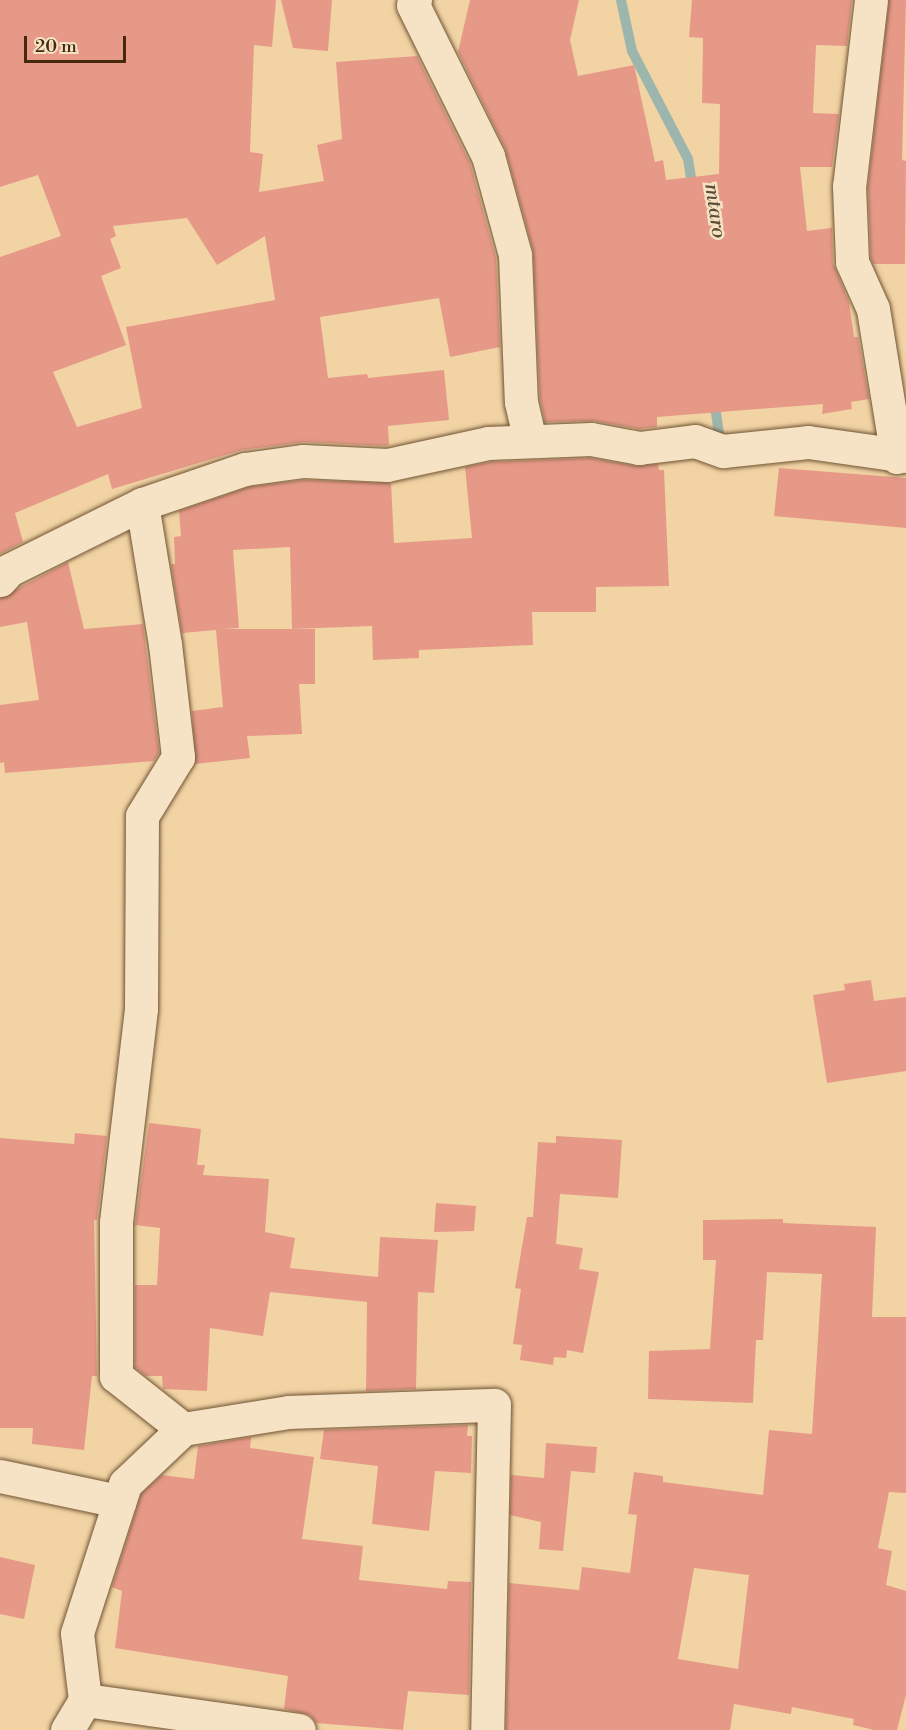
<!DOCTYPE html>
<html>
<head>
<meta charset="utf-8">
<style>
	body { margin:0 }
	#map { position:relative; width:906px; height:1730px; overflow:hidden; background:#f1d3a4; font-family:"Libre Bodoni",serif }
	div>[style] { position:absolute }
	.stream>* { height:10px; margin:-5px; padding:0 5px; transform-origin:5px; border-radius:5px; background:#9cb6ae }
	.building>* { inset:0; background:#e79988 }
	.roads { filter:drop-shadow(0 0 2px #705434) drop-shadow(0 0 2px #705434) }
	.minor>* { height:33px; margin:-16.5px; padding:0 16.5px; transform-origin:16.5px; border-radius:16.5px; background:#f6e2c4 }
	span { translate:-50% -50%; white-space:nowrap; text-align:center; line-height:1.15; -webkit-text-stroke:5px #f6e2c4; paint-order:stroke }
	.water-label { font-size:21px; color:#5b4c37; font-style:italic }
	.scale { position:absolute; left:24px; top:36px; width:102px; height:27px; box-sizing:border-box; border:3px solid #45290f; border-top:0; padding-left:8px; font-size:18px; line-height:21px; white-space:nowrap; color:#45290f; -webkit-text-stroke:4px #f6e2c4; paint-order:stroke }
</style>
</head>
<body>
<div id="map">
	<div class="stream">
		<i style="left:621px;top:0;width:52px;rotate:77.8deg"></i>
		<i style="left:632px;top:51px;width:122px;rotate:62.6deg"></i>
		<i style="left:688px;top:159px;width:33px;rotate:81deg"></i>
		<i style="left:714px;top:398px;width:44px;rotate:82.2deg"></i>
	</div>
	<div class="building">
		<i style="clip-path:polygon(evenodd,0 0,276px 0,272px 47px,254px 45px,250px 152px,263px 154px,259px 192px,324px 181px,317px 145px,342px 139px,336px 62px,417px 56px,470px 163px,496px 258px,500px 347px,450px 357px,439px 298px,320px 317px,328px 378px,367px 374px,368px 378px,444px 370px,449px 420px,388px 426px,389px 445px,385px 446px,304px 442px,242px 450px,112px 489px,108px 474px,15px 513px,23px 542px,0 554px,0 257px,61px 236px,38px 175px,0 187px,0 0,187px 218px,217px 265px,265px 236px,275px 300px,126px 327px,142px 408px,77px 427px,53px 372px,126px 345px,101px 276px,121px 268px,110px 239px,116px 236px,113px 226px,187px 218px)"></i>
		<i style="clip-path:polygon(281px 0,332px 0,328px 51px,293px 48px)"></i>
		<i style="clip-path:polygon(470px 0,579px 0,570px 40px,578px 76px,634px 65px,655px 162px,663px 160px,666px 180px,719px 174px,720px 104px,702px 103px,703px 38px,689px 37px,692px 0,852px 0,847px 46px,816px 45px,813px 113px,839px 114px,832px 167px,800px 167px,807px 231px,832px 228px,833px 263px,849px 302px,854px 337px,858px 337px,869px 399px,851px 402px,852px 409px,822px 414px,823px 404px,657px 417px,657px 427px,640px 429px,594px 421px,545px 422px,540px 399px,533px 250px,505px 148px,458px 52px)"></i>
		<i style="clip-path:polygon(889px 0,906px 0,902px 160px,906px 161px,905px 264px,873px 264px,871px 258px,868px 187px)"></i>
		<i style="clip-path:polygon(590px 458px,636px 466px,658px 464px,659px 470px,664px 470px,669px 586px,596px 587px,596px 612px,532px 612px,533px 645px,419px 650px,419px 658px,373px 660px,372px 626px,292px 629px,290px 547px,233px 550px,239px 628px,223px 629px,315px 629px,315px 684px,299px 684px,302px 734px,247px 736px,250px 758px,195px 764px,192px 711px,223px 707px,216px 630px,182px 633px,171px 564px,175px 564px,174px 537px,181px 536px,179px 511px,249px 487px,304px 480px,391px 483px,394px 543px,472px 538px,465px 467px,490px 462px)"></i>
		<i style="clip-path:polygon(779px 468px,906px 478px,906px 528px,774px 516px)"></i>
		<i style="clip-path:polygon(68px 562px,84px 629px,143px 624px,159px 753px,154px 761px,5px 773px,4px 762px,0 763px,0 705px,39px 700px,27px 622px,0 627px,0 598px)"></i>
		<i style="clip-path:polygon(871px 980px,874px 1001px,906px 997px,906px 1071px,827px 1083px,813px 995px,845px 990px,844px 984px)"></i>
		<i style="clip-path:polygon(149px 1123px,201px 1129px,197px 1165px,205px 1165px,203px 1175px,269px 1179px,265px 1232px,295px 1238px,290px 1268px,378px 1277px,380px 1237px,438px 1240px,434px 1293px,418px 1292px,416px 1389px,366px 1391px,367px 1302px,270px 1292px,263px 1336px,210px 1328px,207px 1391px,163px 1389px,162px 1376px,146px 1376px,135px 1367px,135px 1285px,157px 1285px,160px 1228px,135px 1225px)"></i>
		<i style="clip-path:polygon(75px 1133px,107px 1136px,97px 1220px,94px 1220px,97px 1376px,92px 1376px,84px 1450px,32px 1444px,33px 1428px,0 1428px,0 1138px,74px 1144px)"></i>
		<i style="clip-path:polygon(556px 1136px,622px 1140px,618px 1198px,560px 1194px,556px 1244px,583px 1248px,579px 1269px,599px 1272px,583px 1353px,567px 1350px,566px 1358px,554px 1357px,553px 1365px,520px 1360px,522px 1345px,513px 1344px,521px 1289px,515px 1288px,527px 1217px,533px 1217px,538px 1142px,556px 1143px)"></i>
		<i style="clip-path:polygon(436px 1203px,476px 1206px,474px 1231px,434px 1232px)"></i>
		<i style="clip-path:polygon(evenodd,783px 1219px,783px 1223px,876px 1227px,872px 1317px,906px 1317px,906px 1493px,889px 1492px,878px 1548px,892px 1551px,886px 1585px,906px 1591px,906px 1695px,897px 1730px,874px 1730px,853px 1725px,854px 1719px,792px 1707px,791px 1714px,734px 1704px,730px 1730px,506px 1730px,509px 1583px,579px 1590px,582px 1567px,630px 1573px,637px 1515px,628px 1514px,634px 1472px,663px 1476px,663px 1482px,763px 1495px,769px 1430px,812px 1434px,822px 1274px,767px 1272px,763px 1340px,756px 1340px,753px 1403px,648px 1399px,649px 1351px,710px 1349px,716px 1260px,703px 1260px,703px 1220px,783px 1219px,694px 1568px,749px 1575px,738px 1669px,678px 1659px,694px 1568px)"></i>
		<i style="clip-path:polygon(468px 1425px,467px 1436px,472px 1436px,471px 1473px,435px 1471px,429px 1531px,372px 1524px,378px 1466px,320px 1459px,324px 1430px)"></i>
		<i style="clip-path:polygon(251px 1437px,250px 1448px,314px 1457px,302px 1539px,363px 1546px,359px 1580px,447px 1589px,448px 1581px,471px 1582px,469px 1695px,408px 1691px,403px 1730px,316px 1723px,310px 1715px,284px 1709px,288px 1676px,115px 1648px,122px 1591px,112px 1587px,141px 1494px,162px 1475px,194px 1479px,198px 1446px)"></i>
		<i style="clip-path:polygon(546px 1443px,597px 1447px,595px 1473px,571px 1471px,563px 1551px,539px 1549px,541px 1522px,510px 1515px,511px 1475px,544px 1478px)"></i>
		<i style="clip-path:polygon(0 1557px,35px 1565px,24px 1619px,0 1614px)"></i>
	</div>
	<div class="roads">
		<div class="minor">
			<i style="left:415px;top:0;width:5px;rotate:112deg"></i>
			<i style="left:413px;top:5px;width:169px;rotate:63.6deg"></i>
			<i style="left:488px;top:156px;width:103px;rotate:74.7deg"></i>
			<i style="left:515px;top:255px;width:147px;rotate:87.7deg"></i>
			<i style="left:521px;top:402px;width:40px;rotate:77deg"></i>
			<i style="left:871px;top:0;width:187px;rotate:96.7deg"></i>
			<i style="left:849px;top:186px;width:76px;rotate:87.7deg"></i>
			<i style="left:852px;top:262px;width:51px;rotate:65.9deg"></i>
			<i style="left:873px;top:309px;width:150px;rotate:80.8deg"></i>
			<i style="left:142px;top:504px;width:142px;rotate:80.7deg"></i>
			<i style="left:165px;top:644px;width:114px;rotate:83.4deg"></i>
			<i style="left:178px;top:757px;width:69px;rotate:121.4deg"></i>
			<i style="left:142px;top:816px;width:193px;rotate:90.3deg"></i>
			<i style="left:141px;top:1009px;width:215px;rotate:96.7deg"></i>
			<i style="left:116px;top:1223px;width:153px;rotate:90deg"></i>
			<i style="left:116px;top:1376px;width:85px;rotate:38.3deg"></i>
			<i style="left:0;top:580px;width:13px;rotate:-48deg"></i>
			<i style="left:9px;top:570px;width:148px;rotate:-26.4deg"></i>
			<i style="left:142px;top:504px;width:109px;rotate:-18.8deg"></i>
			<i style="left:245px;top:469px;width:59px;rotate:-7.9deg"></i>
			<i style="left:303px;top:461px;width:84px;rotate:2.7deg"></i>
			<i style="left:387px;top:465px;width:103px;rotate:-12.3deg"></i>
			<i style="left:488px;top:443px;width:103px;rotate:-2.2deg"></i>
			<i style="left:591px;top:439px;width:49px;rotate:10.6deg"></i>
			<i style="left:639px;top:448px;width:56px;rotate:-7.1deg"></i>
			<i style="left:695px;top:441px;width:30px;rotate:20deg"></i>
			<i style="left:723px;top:451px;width:85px;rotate:-6deg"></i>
			<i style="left:808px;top:442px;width:99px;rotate:8.1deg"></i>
			<i style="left:0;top:1476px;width:122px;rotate:11.9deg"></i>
			<i style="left:85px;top:1700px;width:67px;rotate:-96.8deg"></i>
			<i style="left:77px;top:1633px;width:157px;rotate:-72.1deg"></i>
			<i style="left:125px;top:1484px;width:80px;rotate:-43.5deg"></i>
			<i style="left:183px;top:1429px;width:107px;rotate:-9.1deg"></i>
			<i style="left:289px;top:1412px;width:205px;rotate:-2deg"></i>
			<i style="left:494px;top:1405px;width:325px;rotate:91.2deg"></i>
			<i style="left:67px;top:1730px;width:35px;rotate:-59deg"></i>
			<i style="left:85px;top:1700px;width:216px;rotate:8deg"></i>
		</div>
	</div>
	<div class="water-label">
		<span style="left:715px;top:211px;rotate:82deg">mtaro</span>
	</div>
	<div class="scale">20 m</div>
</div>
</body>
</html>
